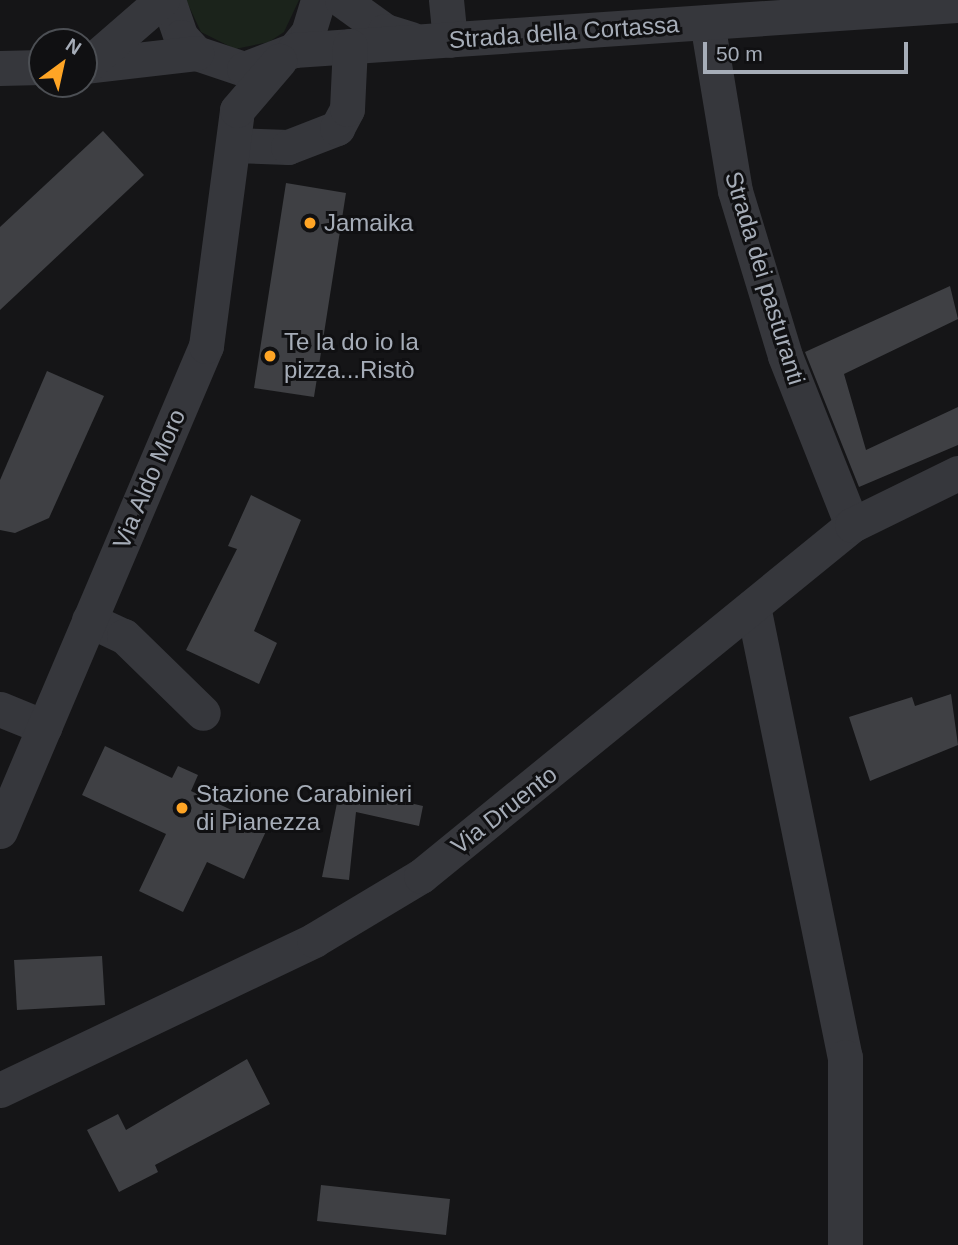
<!DOCTYPE html>
<html>
<head>
<meta charset="utf-8">
<style>
	body { margin:0 }
	#map { position:relative; width:958px; height:1245px; overflow:hidden; background:#151517; font-family:Helvetica,sans-serif }
	div>[style] { position:absolute }
	.green>* { inset:0; background:#1b231b }
	.building>* { inset:0; background:#3f4044 }
	.minor>* { height:35px; margin:-17.5px; padding:0 17.5px; transform-origin:17.5px; border-radius:17.5px; background:#36373c }
	.dots>* { width:19px; height:19px; translate:-50% -50%; box-sizing:border-box; border:4px solid #101012; border-radius:50% }
	span { translate:-50% -50%; white-space:nowrap; text-align:center; line-height:1.15; -webkit-text-stroke:6px #101012; paint-order:stroke }
	.street-label { font-size:24px; color:#a6adb8 }
	.poi-label { font-size:24px; color:#a6adb8 }
	.left { translate:0 -50%; text-align:left }
	.north { position:absolute; left:28px; top:28px; width:70px; height:70px; box-sizing:border-box; background:#101012; border:2px solid #4c4f54; border-radius:50%; rotate:33deg; font-size:19px; font-weight:700; line-height:28px; text-align:center; color:#a6adb8 }
	.north::after { content:''; display:block; margin:auto; width:24px; height:32px; background:#ffa525; clip-path:polygon(50% 0,100% 100%,50% 72%,0 100%) }
	.scale { position:absolute; left:703px; top:42px; width:205px; height:32px; box-sizing:border-box; border:4px solid #a6adb8; border-top:0; padding-left:9px; font-size:21px; line-height:24px; white-space:nowrap; color:#a6adb8; -webkit-text-stroke:5px #101012; paint-order:stroke }
</style>
</head>
<body>
<div id="map">
	<div class="green">
		<i style="clip-path:polygon(186px 0,299px 0,284px 32px,269px 42px,235px 49px,201px 32px)"></i>
	</div>
	<div class="building">
		<i style="clip-path:polygon(103px 131px,144px 175px,0 310px,0 227px)"></i>
		<i style="clip-path:polygon(286px 183px,346px 193px,314px 397px,254px 388px)"></i>
		<i style="clip-path:polygon(950px 286px,958px 319px,844px 374px,866px 450px,958px 407px,958px 445px,859px 487px,805px 352px)"></i>
		<i style="clip-path:polygon(47px 371px,104px 396px,49px 518px,15px 533px,0 530px,0 480px)"></i>
		<i style="clip-path:polygon(251px 495px,301px 520px,254px 631px,277px 643px,259px 684px,186px 650px,237px 549px,228px 546px)"></i>
		<i style="clip-path:polygon(951px 694px,958px 745px,870px 781px,849px 717px,912px 697px,915px 706px)"></i>
		<i style="clip-path:polygon(105px 746px,172px 778px,178px 766px,198px 775px,191px 791px,268px 827px,244px 879px,207px 862px,183px 912px,139px 891px,166px 834px,82px 795px)"></i>
		<i style="clip-path:polygon(348px 789px,423px 806px,419px 826px,356px 812px,349px 880px,322px 877px,337px 803px,345px 804px)"></i>
		<i style="clip-path:polygon(102px 956px,105px 1005px,17px 1010px,14px 960px)"></i>
		<i style="clip-path:polygon(247px 1059px,270px 1104px,155px 1165px,158px 1172px,119px 1192px,87px 1130px,118px 1114px,126px 1130px)"></i>
		<i style="clip-path:polygon(321px 1185px,450px 1199px,446px 1235px,317px 1221px)"></i>
	</div>
	<div class="minor">
		<i style="left:168px;top:0;width:39px;rotate:71deg"></i>
		<i style="left:181px;top:37px;width:22px;rotate:47deg"></i>
		<i style="left:196px;top:53px;width:51px;rotate:18.4deg"></i>
		<i style="left:244px;top:69px;width:53px;rotate:-20.8deg"></i>
		<i style="left:294px;top:50px;width:22px;rotate:-51deg"></i>
		<i style="left:308px;top:33px;width:34px;rotate:-73deg"></i>
		<i style="left:342px;top:0;width:53px;rotate:35.8deg"></i>
		<i style="left:385px;top:31px;width:27px;rotate:17deg"></i>
		<i style="left:446px;top:0;width:40px;rotate:84.3deg"></i>
		<i style="left:707px;top:22px;width:171px;rotate:80.6deg"></i>
		<i style="left:735px;top:191px;width:172px;rotate:73.1deg"></i>
		<i style="left:785px;top:356px;width:182px;rotate:68.4deg"></i>
		<i style="left:294px;top:50px;width:666px;rotate:-3.88deg"></i>
		<i style="left:84px;top:66px;width:113px;rotate:-6.6deg"></i>
		<i style="left:86px;top:66px;width:101px;rotate:-41deg"></i>
		<i style="left:0;top:68px;width:42px;rotate:-1.4deg"></i>
		<i style="left:233px;top:145px;width:55px;rotate:2.1deg"></i>
		<i style="left:288px;top:147px;width:53px;rotate:-21.2deg"></i>
		<i style="left:337px;top:128px;width:21px;rotate:-62deg"></i>
		<i style="left:347px;top:109px;width:63px;rotate:-87.3deg"></i>
		<i style="left:753px;top:606px;width:460px;rotate:78.5deg"></i>
		<i style="left:845px;top:1057px;width:188px;rotate:90deg"></i>
		<i style="left:89px;top:620px;width:38px;rotate:25deg"></i>
		<i style="left:124px;top:636px;width:110px;rotate:44.3deg"></i>
		<i style="left:0;top:709px;width:48px;rotate:22.2deg"></i>
		<i style="left:0;top:831px;width:527px;rotate:-66.99deg"></i>
		<i style="left:206px;top:346px;width:238px;rotate:-82.5deg"></i>
		<i style="left:237px;top:110px;width:65px;rotate:-49.4deg"></i>
		<i style="left:0;top:1090px;width:348px;rotate:-25.5deg"></i>
		<i style="left:314px;top:940px;width:125px;rotate:-30.9deg"></i>
		<i style="left:421px;top:876px;width:556px;rotate:-39.16deg"></i>
		<i style="left:852px;top:525px;width:118px;rotate:-26.1deg"></i>
	</div>
	<div class="dots">
		<i style="left:310px;top:223px;background:#ffa525"></i>
		<i style="left:270px;top:356px;background:#ffa525"></i>
		<i style="left:182px;top:808px;background:#ffa525"></i>
	</div>
	<div class="street-label">
		<span style="left:564px;top:32px;rotate:-4deg">Strada della Cortassa</span>
		<span style="left:765px;top:278px;rotate:73deg">Strada dei pasturanti</span>
		<span style="left:149px;top:479px;rotate:-67deg">Via Aldo Moro</span>
		<span style="left:504px;top:810px;rotate:-38deg">Via Druento</span>
	</div>
	<div class="poi-label">
		<span class="left" style="left:324px;top:223px">Jamaika</span>
		<span class="left" style="left:284px;top:356px">Te la do io la<br>pizza...Ristò</span>
		<span class="left" style="left:196px;top:808px">Stazione Carabinieri<br>di Pianezza</span>
	</div>
	<div class="north">N</div>
	<div class="scale">50 m</div>
</div>
</body>
</html>
